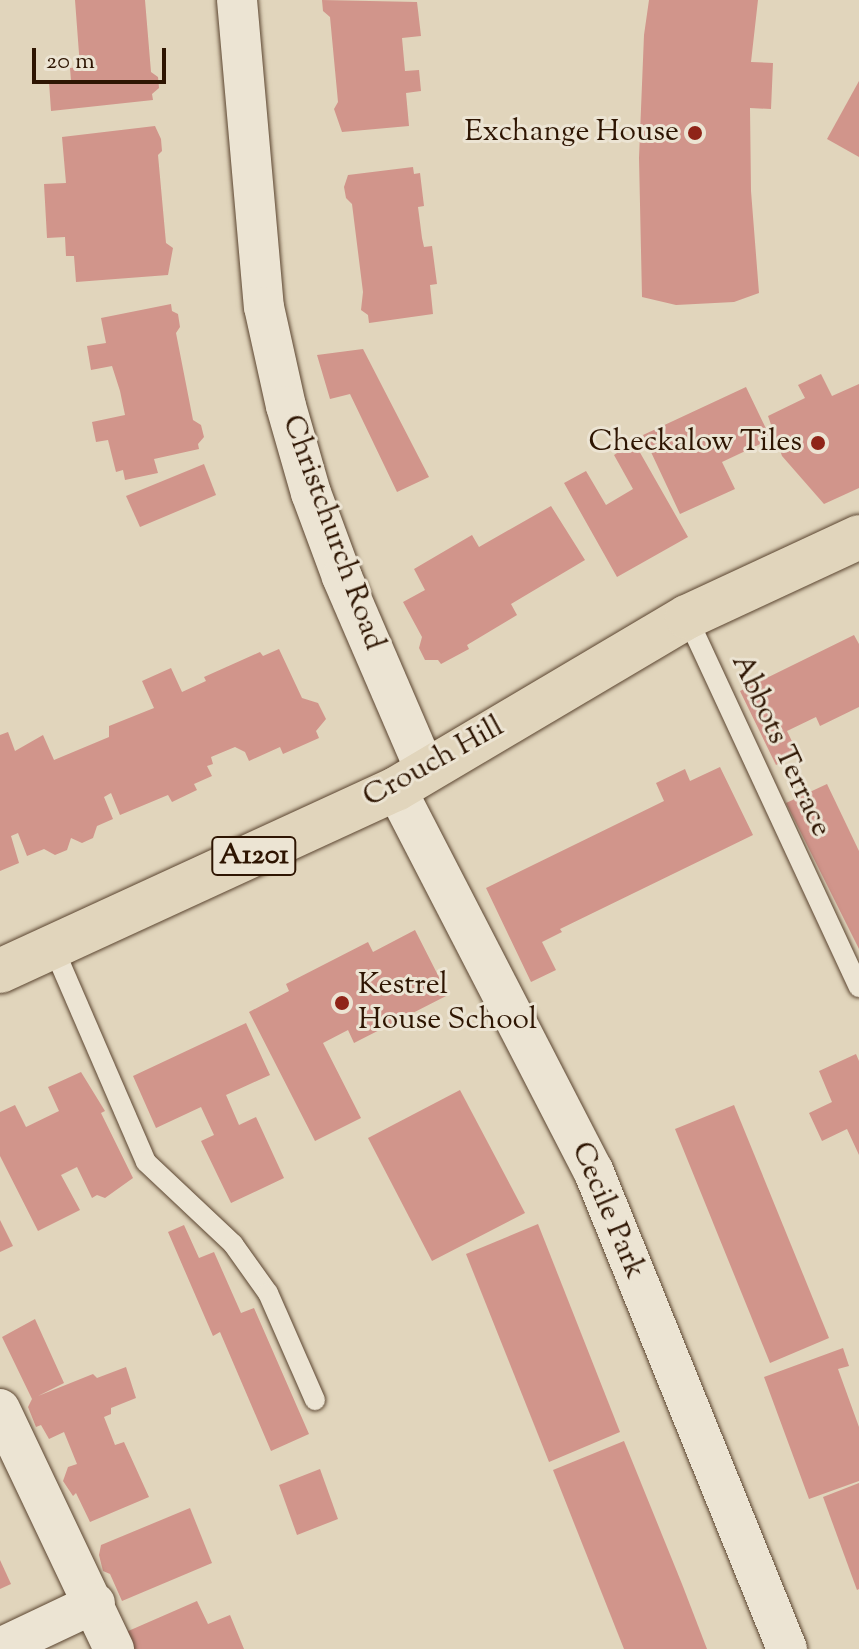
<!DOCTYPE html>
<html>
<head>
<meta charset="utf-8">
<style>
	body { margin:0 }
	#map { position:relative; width:859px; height:1649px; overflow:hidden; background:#e1d5bc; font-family:"Sorts Mill Goudy",serif }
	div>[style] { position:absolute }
	.building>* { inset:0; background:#d1958b }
	.roads { filter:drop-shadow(0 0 2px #5b4530) drop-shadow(0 0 2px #5b4530) }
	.service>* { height:20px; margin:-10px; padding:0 10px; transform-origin:10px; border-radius:10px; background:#ece4d3 }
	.minor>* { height:40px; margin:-20px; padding:0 20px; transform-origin:20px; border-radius:20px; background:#ece4d3 }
	.primary>* { height:44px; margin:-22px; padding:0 22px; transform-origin:22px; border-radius:22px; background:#e1d5bc }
	.dots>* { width:22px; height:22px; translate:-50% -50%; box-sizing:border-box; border:4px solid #ece4d3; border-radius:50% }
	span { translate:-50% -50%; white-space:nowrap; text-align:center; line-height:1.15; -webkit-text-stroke:6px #ece4d3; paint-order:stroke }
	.shield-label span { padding:2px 6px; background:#ece4d3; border:2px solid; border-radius:6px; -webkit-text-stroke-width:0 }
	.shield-label { font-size:28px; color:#2e1502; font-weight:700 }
	.poi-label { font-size:30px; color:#2e1502 }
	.right { translate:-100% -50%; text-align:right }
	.left { translate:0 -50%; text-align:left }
	.street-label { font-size:30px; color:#2e1502 }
	.scale { position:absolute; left:32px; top:48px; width:134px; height:36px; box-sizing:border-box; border:4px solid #2e1502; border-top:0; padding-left:10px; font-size:24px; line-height:28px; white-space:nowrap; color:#2e1502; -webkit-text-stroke:6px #ece4d3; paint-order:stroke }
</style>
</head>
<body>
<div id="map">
	<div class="building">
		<i style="clip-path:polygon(75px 0,145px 0,151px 72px,158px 77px,159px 88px,152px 94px,153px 100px,51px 111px,49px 82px,71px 81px,70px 68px,80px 67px)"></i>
		<i style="clip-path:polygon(322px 0,417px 2px,421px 36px,402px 38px,405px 71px,419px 70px,421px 91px,406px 93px,409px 126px,342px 132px,334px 109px,338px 102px,330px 17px,323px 11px)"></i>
		<i style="clip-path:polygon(649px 0,758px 0,751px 62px,773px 63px,771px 109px,750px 108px,751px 191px,759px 293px,734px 302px,676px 305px,642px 297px,639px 158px,644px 35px)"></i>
		<i style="clip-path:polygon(859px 81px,859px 157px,827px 139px)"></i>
		<i style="clip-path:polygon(155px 126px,161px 139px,162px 151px,158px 155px,166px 243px,173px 248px,168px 275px,76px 282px,74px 256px,66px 256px,65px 237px,47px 238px,44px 184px,66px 183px,62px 137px)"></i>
		<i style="clip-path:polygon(413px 167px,414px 174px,420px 173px,424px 206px,418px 207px,422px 238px,424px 247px,432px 246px,437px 284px,430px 285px,433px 314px,369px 323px,368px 315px,361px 310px,363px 292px,352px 204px,346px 198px,344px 187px,348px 175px)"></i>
		<i style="clip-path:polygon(171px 304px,172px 311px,178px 314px,180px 327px,176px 333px,193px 420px,201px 425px,204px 437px,198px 444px,199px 449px,154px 459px,158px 473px,125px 480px,123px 470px,116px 472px,108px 440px,96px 442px,92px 422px,125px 415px,120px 391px,112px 366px,91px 370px,87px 346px,106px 343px,101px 318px)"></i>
		<i style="clip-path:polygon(363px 349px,429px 477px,397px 492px,350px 394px,330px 399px,317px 355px)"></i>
		<i style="clip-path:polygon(821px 374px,832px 396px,859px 384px,859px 488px,824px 504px,782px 456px,768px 416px,805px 398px,798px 385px)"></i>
		<i style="clip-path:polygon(746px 387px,771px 439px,722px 462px,735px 489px,680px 514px,643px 435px)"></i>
		<i style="clip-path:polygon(634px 442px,688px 537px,617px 577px,564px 483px,586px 471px,606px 505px,633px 489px,614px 455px)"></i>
		<i style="clip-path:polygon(204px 464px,216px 495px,140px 527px,126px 496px)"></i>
		<i style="clip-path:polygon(551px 506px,585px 560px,511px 604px,517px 615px,467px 645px,469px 649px,441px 664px,438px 660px,425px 660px,419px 648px,422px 637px,403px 602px,425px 590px,414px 569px,472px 535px,479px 547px)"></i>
		<i style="clip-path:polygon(854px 635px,859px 644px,859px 707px,820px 726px,816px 717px,787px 731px,798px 754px,776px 765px,740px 691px)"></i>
		<i style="clip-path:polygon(279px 649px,302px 698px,318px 703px,326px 719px,316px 731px,319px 738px,283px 754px,280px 747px,249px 761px,245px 752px,235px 747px,211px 757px,213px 764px,207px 766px,212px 776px,194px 784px,197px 790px,172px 802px,168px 795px,120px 815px,111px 793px,104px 797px,113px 819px,97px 826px,93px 838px,82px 843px,71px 838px,67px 850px,55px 855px,44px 849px,27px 856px,18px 833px,11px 836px,19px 863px,0 871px,0 735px,8px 732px,15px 751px,43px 735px,54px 760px,109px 737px,109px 726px,154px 708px,142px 681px,171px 668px,182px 692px,206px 681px,204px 677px,260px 652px,263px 656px)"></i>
		<i style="clip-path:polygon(720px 767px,753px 835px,560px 929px,562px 932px,542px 942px,556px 970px,531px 982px,486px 888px,664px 801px,656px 783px,685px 769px,690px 781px)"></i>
		<i style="clip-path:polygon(827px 784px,859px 851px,859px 949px,786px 803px)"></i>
		<i style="clip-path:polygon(415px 930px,448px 995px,354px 1043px,348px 1030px,323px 1043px,361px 1118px,315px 1141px,249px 1012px,289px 991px,286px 984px,368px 942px,373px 952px)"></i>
		<i style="clip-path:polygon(246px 1023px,270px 1075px,226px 1095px,239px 1125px,256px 1117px,284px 1178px,231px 1203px,201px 1141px,214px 1135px,201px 1107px,156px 1128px,133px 1076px)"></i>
		<i style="clip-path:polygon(856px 1054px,859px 1061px,859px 1155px,847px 1129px,822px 1141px,809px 1113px,832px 1102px,819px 1071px)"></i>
		<i style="clip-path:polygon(81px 1072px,105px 1111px,101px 1113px,133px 1178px,105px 1198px,97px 1195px,92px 1198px,77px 1167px,61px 1175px,80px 1210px,38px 1231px,0 1156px,0 1112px,15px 1105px,26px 1127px,59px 1111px,48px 1087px)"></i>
		<i style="clip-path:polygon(460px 1090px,525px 1213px,432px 1261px,368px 1138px)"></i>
		<i style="clip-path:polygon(734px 1105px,829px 1338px,770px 1363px,675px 1129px)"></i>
		<i style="clip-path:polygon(0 1220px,13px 1246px,0 1252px)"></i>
		<i style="clip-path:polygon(538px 1224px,620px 1432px,549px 1462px,466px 1254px)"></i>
		<i style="clip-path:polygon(184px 1225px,199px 1258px,214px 1252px,241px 1313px,254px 1308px,309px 1434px,271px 1451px,220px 1332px,213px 1336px,168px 1232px)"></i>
		<i style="clip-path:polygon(35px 1319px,64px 1383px,38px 1396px,93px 1374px,97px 1378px,126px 1367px,136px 1398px,111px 1408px,111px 1414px,104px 1417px,115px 1445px,124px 1442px,149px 1497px,90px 1522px,76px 1493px,73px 1496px,63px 1481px,68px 1467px,77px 1464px,64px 1432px,49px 1439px,41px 1425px,36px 1427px,28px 1407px,32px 1399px,2px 1337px)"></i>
		<i style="clip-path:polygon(843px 1348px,849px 1366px,838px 1369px,859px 1427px,859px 1481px,809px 1499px,764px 1377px)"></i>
		<i style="clip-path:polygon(624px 1441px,682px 1584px,707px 1649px,624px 1649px,572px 1518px,553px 1470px)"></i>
		<i style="clip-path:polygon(320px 1469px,338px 1519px,297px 1535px,279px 1485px)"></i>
		<i style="clip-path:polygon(859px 1483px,859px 1589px,857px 1590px,823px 1497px)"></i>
		<i style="clip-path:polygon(190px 1508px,212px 1563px,122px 1601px,110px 1574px,103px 1571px,99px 1555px,101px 1545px)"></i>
		<i style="clip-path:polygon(0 1560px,11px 1584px,0 1589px)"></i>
		<i style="clip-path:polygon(197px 1601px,208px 1624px,230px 1615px,244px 1649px,133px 1649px,126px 1632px)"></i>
	</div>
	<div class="roads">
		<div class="service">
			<i style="left:687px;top:617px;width:408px;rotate:65.1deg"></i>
			<i style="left:53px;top:947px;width:234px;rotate:66.6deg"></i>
			<i style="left:146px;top:1162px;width:120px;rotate:43.3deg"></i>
			<i style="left:233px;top:1244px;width:60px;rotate:54.5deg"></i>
			<i style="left:268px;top:1293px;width:117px;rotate:66.3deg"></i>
		</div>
		<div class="minor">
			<i style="left:237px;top:0;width:308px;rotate:85deg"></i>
			<i style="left:264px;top:307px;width:101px;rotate:77.5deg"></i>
			<i style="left:286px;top:406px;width:91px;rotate:74deg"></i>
			<i style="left:311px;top:493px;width:90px;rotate:69.7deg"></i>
			<i style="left:342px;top:577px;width:212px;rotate:66.7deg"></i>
			<i style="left:396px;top:789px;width:429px;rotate:62.7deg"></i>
			<i style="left:593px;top:1170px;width:517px;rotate:67.95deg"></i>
			<i style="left:0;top:1409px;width:266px;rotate:64.6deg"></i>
			<i style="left:0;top:1648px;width:105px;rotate:-25.3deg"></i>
		</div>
		<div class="primary">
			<i style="left:0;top:971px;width:436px;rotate:-24.7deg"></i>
			<i style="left:396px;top:789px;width:338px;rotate:-30.6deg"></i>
			<i style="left:687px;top:617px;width:190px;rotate:-24.9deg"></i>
		</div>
	</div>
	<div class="dots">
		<i style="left:695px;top:133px;background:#8f2418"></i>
		<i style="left:818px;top:443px;background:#8f2418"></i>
		<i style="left:342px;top:1003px;background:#8f2418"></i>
	</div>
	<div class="shield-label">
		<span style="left:254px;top:856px">A1201</span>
	</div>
	<div class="poi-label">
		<span class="right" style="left:679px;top:133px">Exchange House</span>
		<span class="right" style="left:802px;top:443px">Checkalow Tiles</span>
		<span class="left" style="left:358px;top:1003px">Kestrel<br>House School</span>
	</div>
	<div class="street-label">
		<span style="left:332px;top:533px;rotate:70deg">Christchurch Road</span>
		<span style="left:780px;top:746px;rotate:65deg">Abbots Terrace</span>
		<span style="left:434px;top:763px;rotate:-29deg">Crouch Hill</span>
		<span style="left:607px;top:1211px;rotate:67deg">Cecile Park</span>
	</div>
	<div class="scale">20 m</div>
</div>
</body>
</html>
